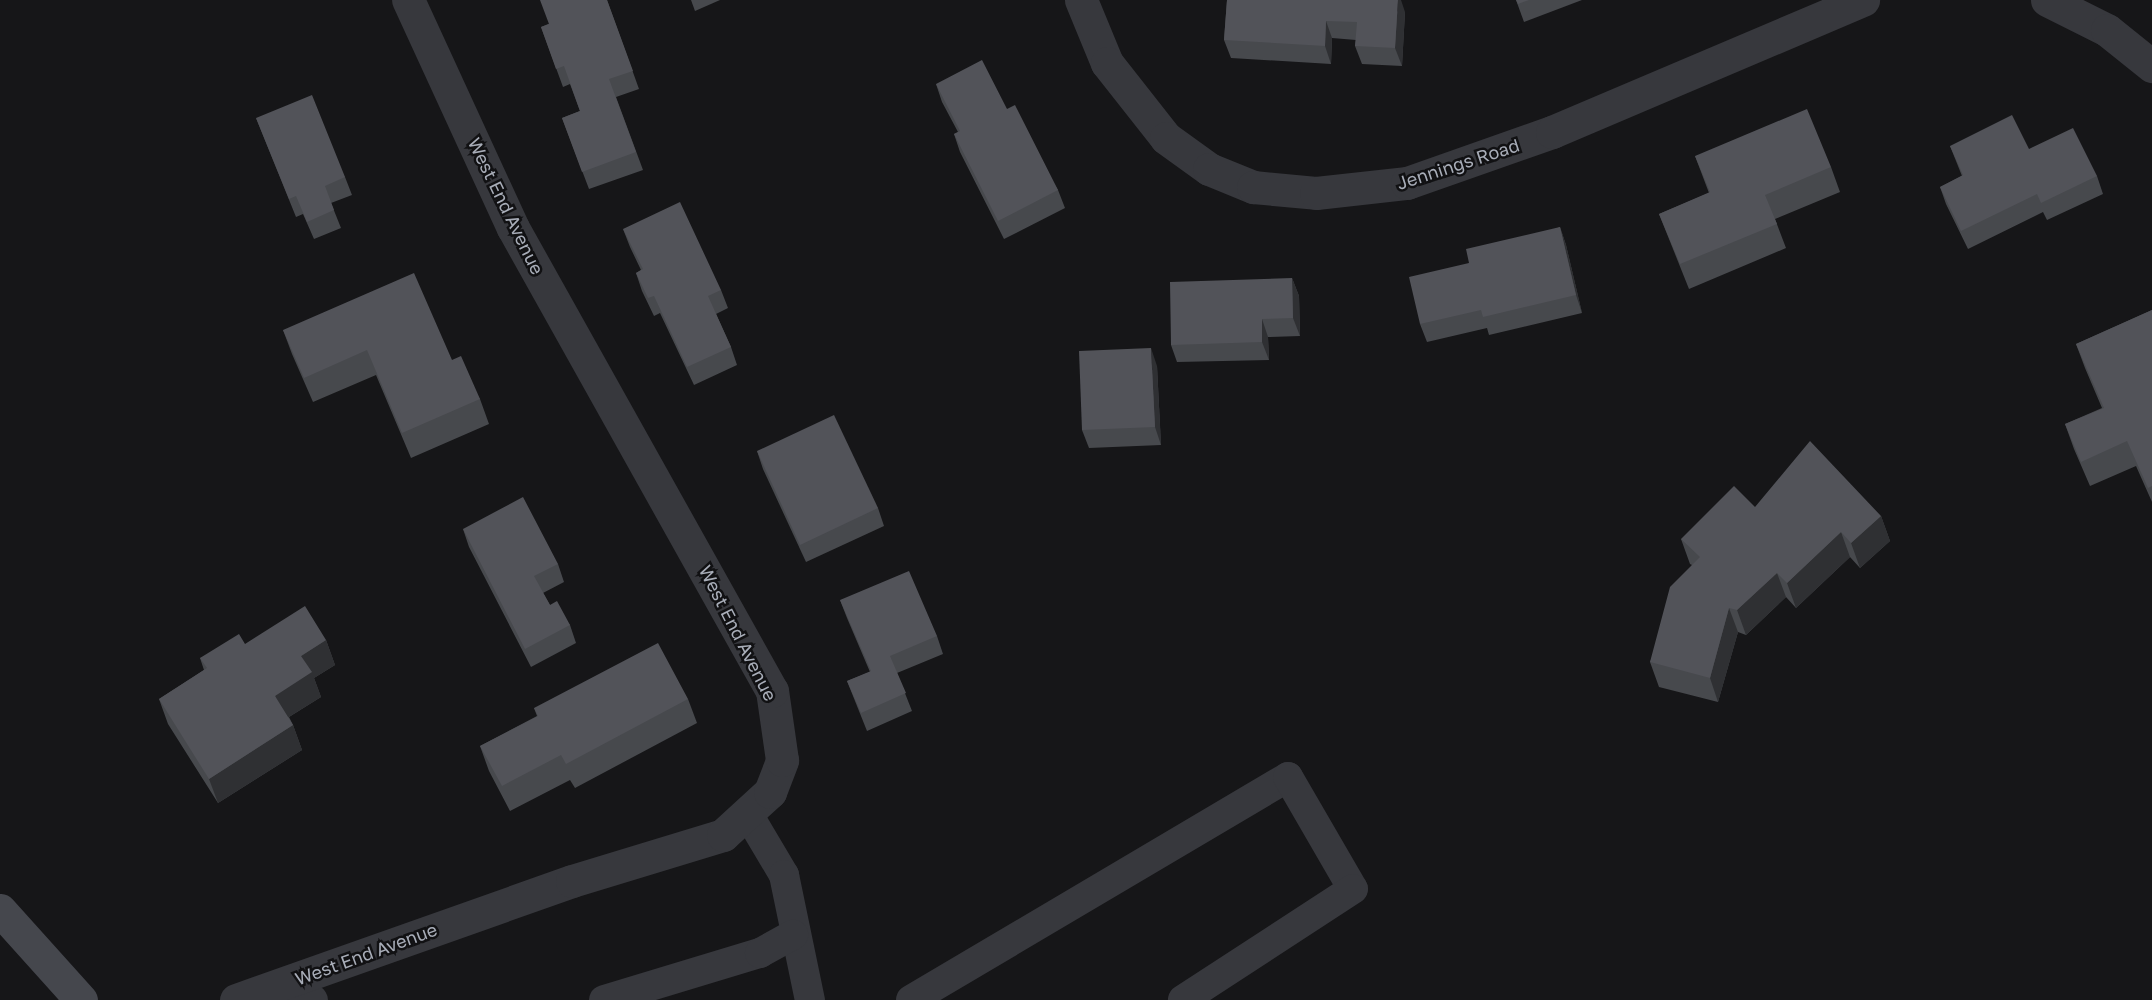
<!DOCTYPE html>
<html>
<head>
<meta charset="utf-8">
<style>
	body { margin:0 }
	#map { position:relative; width:2152px; height:1000px; overflow:hidden; background:#161618; font-family:"Golos Text",sans-serif }
	div>[style] { position:absolute }
	.lane>* { height:30px; margin:-15px; padding:0 15px; transform-origin:15px; border-radius:15px; background:#37383d }
	.street>* { height:33px; margin:-16.5px; padding:0 16.5px; transform-origin:16.5px; border-radius:16.5px; background:#37383d }
	.secondary>* { height:33px; margin:-16.5px; padding:0 16.5px; transform-origin:16.5px; border-radius:16.5px; background:#45474d }
	.wall>* { inset:0; background:#47494d }
	.shaded-wall>* { inset:0; background:#2f3033 }
	.building>* { inset:0; background:#525359 }
	span { translate:-50% -50%; white-space:nowrap; text-align:center; line-height:1.15; -webkit-text-stroke:5px #111113; paint-order:stroke }
	.street-label { font-size:18px; color:#a8adb8 }
</style>
</head>
<body>
<div id="map">
	<div class="lane">
		<i style="left:749px;top:816px;width:69px;rotate:59.3deg"></i>
		<i style="left:784px;top:875px;width:128px;rotate:78.3deg"></i>
		<i style="left:268px;top:990px;width:46px;rotate:12.5deg"></i>
		<i style="left:604px;top:1000px;width:163px;rotate:-16.8deg"></i>
		<i style="left:760px;top:953px;width:38px;rotate:-29deg"></i>
		<i style="left:911px;top:1000px;width:438px;rotate:-30.6deg"></i>
		<i style="left:1288px;top:777px;width:129px;rotate:59.9deg"></i>
		<i style="left:1353px;top:889px;width:203px;rotate:146.9deg"></i>
	</div>
	<div class="street">
		<i style="left:1081px;top:0;width:68px;rotate:67.6deg"></i>
		<i style="left:1107px;top:63px;width:95px;rotate:51.8deg"></i>
		<i style="left:1166px;top:138px;width:53px;rotate:35.8deg"></i>
		<i style="left:1209px;top:169px;width:48px;rotate:22.2deg"></i>
		<i style="left:1253px;top:187px;width:63px;rotate:5.4deg"></i>
		<i style="left:1316px;top:193px;width:92px;rotate:-6.3deg"></i>
		<i style="left:1407px;top:183px;width:154px;rotate:-19.4deg"></i>
		<i style="left:1552px;top:132px;width:338px;rotate:-23deg"></i>
		<i style="left:2047px;top:0;width:67px;rotate:26.6deg"></i>
		<i style="left:2107px;top:30px;width:58px;rotate:38.7deg"></i>
		<i style="left:236px;top:1000px;width:356px;rotate:-19.5deg"></i>
		<i style="left:572px;top:881px;width:158px;rotate:-16.9deg"></i>
		<i style="left:723px;top:835px;width:64px;rotate:-42.5deg"></i>
		<i style="left:770px;top:792px;width:34px;rotate:-69deg"></i>
		<i style="left:782px;top:760px;width:70px;rotate:-98.2deg"></i>
		<i style="left:772px;top:691px;width:531px;rotate:-119.22deg"></i>
		<i style="left:513px;top:228px;width:251px;rotate:-114.7deg"></i>
	</div>
	<div class="secondary">
		<i style="left:0;top:910px;width:121px;rotate:48deg"></i>
	</div>
	<div class="wall">
		<i style="clip-path:polygon(607px 0,639px 89px,616px 97px,643px 170px,589px 189px,562px 118px,580px 111px,570px 84px,563px 87px,541px 27px)"></i>
		<i style="clip-path:polygon(691px 0,720px 0,695px 11px)"></i>
		<i style="clip-path:polygon(1227px 0,1405px 12px,1402px 66px,1362px 64px,1355px 46px,1356px 40px,1332px 38px,1331px 64px,1231px 58px,1224px 40px)"></i>
		<i style="clip-path:polygon(1516px 0,1582px 0,1524px 22px)"></i>
		<i style="clip-path:polygon(936px 84px,1007px 109px,1058px 190px,1065px 208px,1004px 239px,960px 152px,954px 134px,958px 132px,942px 102px)"></i>
		<i style="clip-path:polygon(256px 118px,345px 177px,352px 195px,331px 203px,341px 228px,314px 239px,303px 214px,296px 217px)"></i>
		<i style="clip-path:polygon(1950px 146px,2029px 149px,2097px 176px,2103px 194px,2047px 220px,2043px 212px,1968px 249px,1946px 204px,1940px 187px,1962px 176px)"></i>
		<i style="clip-path:polygon(1695px 156px,1831px 167px,1840px 192px,1775px 219px,1786px 248px,1689px 289px,1659px 214px,1709px 193px)"></i>
		<i style="clip-path:polygon(1560px 227px,1566px 245px,1582px 313px,1489px 335px,1487px 328px,1427px 342px,1420px 324px,1469px 263px)"></i>
		<i style="clip-path:polygon(623px 229px,721px 290px,728px 308px,716px 314px,731px 347px,737px 365px,694px 385px,660px 313px,654px 316px,642px 291px,636px 273px,641px 270px,630px 247px)"></i>
		<i style="clip-path:polygon(1292px 278px,1299px 296px,1300px 336px,1268px 337px,1269px 360px,1177px 362px,1171px 345px)"></i>
		<i style="clip-path:polygon(2152px 310px,2152px 502px,2136px 466px,2090px 486px,2074px 449px,2065px 424px,2102px 408px,2085px 368px,2076px 344px)"></i>
		<i style="clip-path:polygon(283px 330px,452px 360px,480px 399px,489px 424px,411px 458px,376px 375px,313px 402px,292px 354px)"></i>
		<i style="clip-path:polygon(1157px 366px,1161px 445px,1089px 448px,1082px 430px)"></i>
		<i style="clip-path:polygon(757px 451px,878px 508px,884px 526px,806px 562px,763px 469px)"></i>
		<i style="clip-path:polygon(1881px 516px,1890px 541px,1860px 568px,1850px 557px,1796px 608px,1786px 597px,1746px 635px,1738px 632px,1718px 702px,1659px 687px,1650px 662px,1692px 565px,1690px 564px,1681px 539px)"></i>
		<i style="clip-path:polygon(463px 529px,558px 564px,564px 582px,543px 593px,550px 605px,570px 625px,576px 643px,531px 667px,469px 547px)"></i>
		<i style="clip-path:polygon(840px 600px,937px 636px,943px 654px,897px 673px,912px 711px,867px 731px,847px 681px,870px 672px,847px 618px)"></i>
		<i style="clip-path:polygon(326px 640px,335px 665px,314px 678px,321px 697px,289px 717px,293px 725px,302px 750px,218px 803px,168px 724px,159px 699px,204px 670px,200px 658px,245px 644px)"></i>
		<i style="clip-path:polygon(688px 699px,697px 723px,575px 788px,570px 780px,510px 811px,489px 771px,480px 746px,537px 716px,534px 708px)"></i>
	</div>
	<div class="shaded-wall">
		<i style="clip-path:polygon(1398px 0,1401px 0,1405px 12px,1402px 66px,1395px 48px)"></i>
		<i style="clip-path:polygon(1326px 21px,1332px 38px,1331px 64px,1325px 46px)"></i>
		<i style="clip-path:polygon(1560px 227px,1566px 245px,1582px 313px,1576px 295px)"></i>
		<i style="clip-path:polygon(1292px 278px,1299px 296px,1300px 336px,1293px 318px)"></i>
		<i style="clip-path:polygon(1262px 319px,1268px 337px,1269px 360px,1262px 342px)"></i>
		<i style="clip-path:polygon(1151px 348px,1157px 366px,1161px 445px,1155px 427px)"></i>
		<i style="clip-path:polygon(1881px 516px,1890px 541px,1860px 568px,1851px 543px)"></i>
		<i style="clip-path:polygon(1841px 532px,1850px 557px,1796px 608px,1787px 583px)"></i>
		<i style="clip-path:polygon(1777px 573px,1786px 597px,1746px 635px,1737px 610px)"></i>
		<i style="clip-path:polygon(1729px 608px,1738px 632px,1718px 702px,1710px 678px)"></i>
		<i style="clip-path:polygon(326px 640px,335px 665px,314px 678px,321px 697px,284px 720px,275px 696px,301px 656px)"></i>
		<i style="clip-path:polygon(293px 725px,302px 750px,218px 803px,209px 779px)"></i>
	</div>
	<div class="building">
		<i style="clip-path:polygon(540px 0,607px 0,633px 71px,609px 79px,636px 152px,582px 172px,562px 118px,580px 111px,564px 66px,556px 69px,541px 27px,549px 24px)"></i>
		<i style="clip-path:polygon(1227px 0,1398px 0,1395px 48px,1355px 46px,1357px 22px,1326px 21px,1325px 46px,1224px 40px)"></i>
		<i style="clip-path:polygon(1516px 0,1529px 0,1518px 4px)"></i>
		<i style="clip-path:polygon(982px 60px,1007px 109px,1015px 105px,1058px 190px,998px 221px,954px 134px,960px 131px,936px 84px)"></i>
		<i style="clip-path:polygon(312px 95px,345px 177px,325px 186px,334px 210px,307px 222px,296px 196px,289px 199px,256px 118px)"></i>
		<i style="clip-path:polygon(1807px 109px,1831px 167px,1765px 195px,1777px 224px,1680px 264px,1659px 214px,1710px 192px,1695px 156px)"></i>
		<i style="clip-path:polygon(2012px 115px,2029px 149px,2073px 128px,2097px 176px,2041px 203px,2037px 194px,1961px 231px,1940px 187px,1963px 175px,1950px 146px)"></i>
		<i style="clip-path:polygon(680px 202px,721px 290px,708px 296px,731px 347px,687px 367px,654px 296px,648px 298px,636px 273px,643px 269px,623px 229px)"></i>
		<i style="clip-path:polygon(1560px 227px,1576px 295px,1483px 317px,1481px 310px,1420px 324px,1409px 277px,1469px 263px,1466px 249px)"></i>
		<i style="clip-path:polygon(414px 273px,452px 360px,461px 356px,480px 399px,402px 433px,367px 350px,304px 378px,283px 330px)"></i>
		<i style="clip-path:polygon(1292px 278px,1293px 318px,1262px 319px,1262px 342px,1171px 345px,1170px 282px)"></i>
		<i style="clip-path:polygon(2152px 310px,2152px 486px,2148px 488px,2127px 441px,2081px 462px,2065px 424px,2104px 408px,2076px 344px)"></i>
		<i style="clip-path:polygon(1151px 348px,1155px 427px,1082px 430px,1079px 351px)"></i>
		<i style="clip-path:polygon(834px 415px,878px 508px,800px 545px,757px 451px)"></i>
		<i style="clip-path:polygon(1810px 441px,1881px 516px,1851px 543px,1841px 532px,1787px 583px,1777px 573px,1737px 610px,1729px 608px,1710px 678px,1650px 662px,1670px 587px,1700px 557px,1681px 539px,1734px 486px,1755px 507px)"></i>
		<i style="clip-path:polygon(523px 497px,558px 564px,534px 576px,550px 605px,557px 601px,570px 625px,525px 649px,463px 529px)"></i>
		<i style="clip-path:polygon(909px 571px,937px 636px,890px 656px,906px 693px,861px 713px,847px 681px,871px 671px,840px 600px)"></i>
		<i style="clip-path:polygon(305px 606px,326px 640px,301px 656px,312px 672px,275px 696px,293px 725px,209px 779px,159px 699px,207px 668px,200px 658px,239px 634px,245px 644px)"></i>
		<i style="clip-path:polygon(658px 643px,688px 699px,566px 764px,561px 755px,502px 786px,480px 746px,538px 716px,534px 708px)"></i>
	</div>
	<div class="street-label">
		<span style="left:1458px;top:164px;rotate:-18deg">Jennings Road</span>
		<span style="left:506px;top:206px;rotate:64deg">West End Avenue</span>
		<span style="left:738px;top:633px;rotate:63deg">West End Avenue</span>
		<span style="left:366px;top:954px;rotate:-20deg">West End Avenue</span>
	</div>
</div>
</body>
</html>
